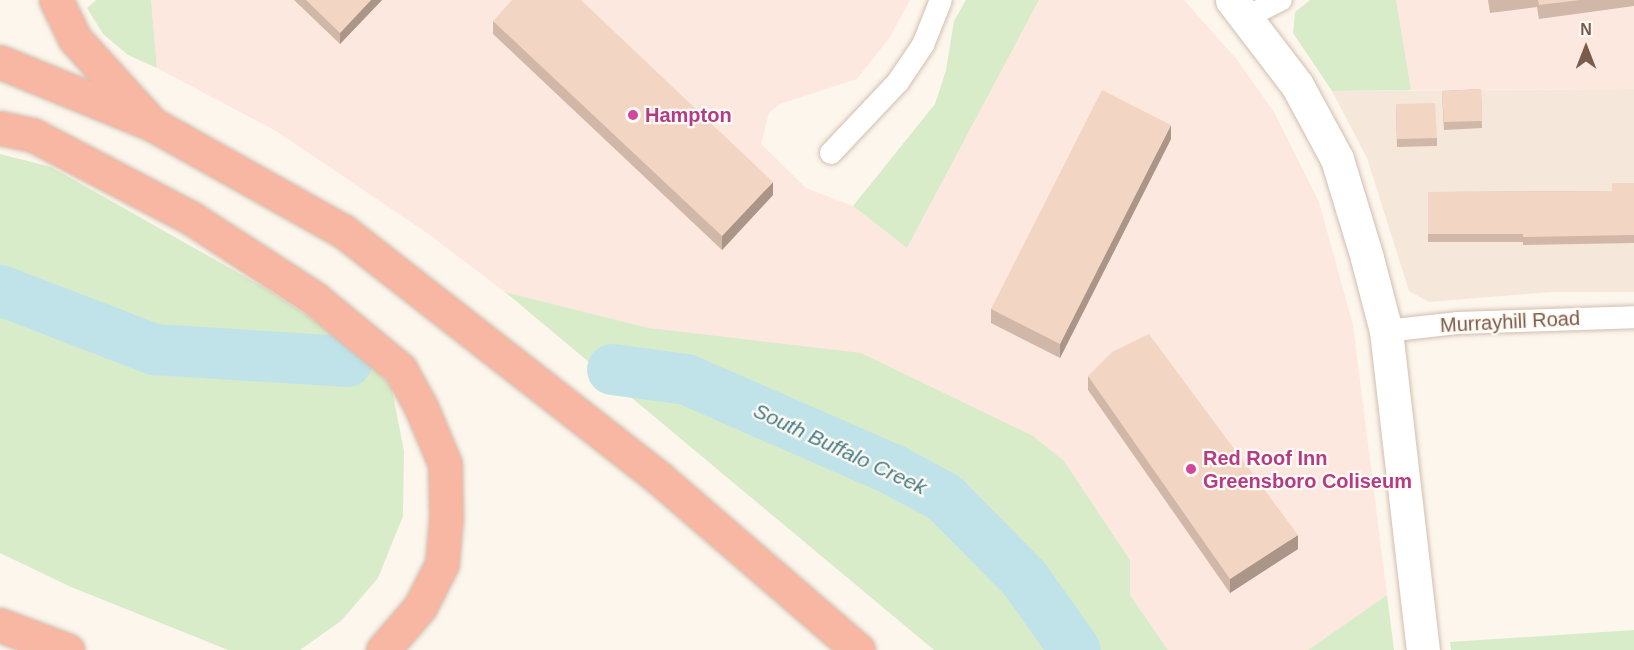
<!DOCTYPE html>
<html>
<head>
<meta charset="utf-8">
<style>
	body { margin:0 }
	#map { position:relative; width:1634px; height:650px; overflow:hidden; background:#fdf6ec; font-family:Arial,sans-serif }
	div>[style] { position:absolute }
	.residential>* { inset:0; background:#f5e8da }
	.commercial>* { inset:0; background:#fde8e0 }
	.green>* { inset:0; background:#d8ecc9 }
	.river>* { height:51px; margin:-25.5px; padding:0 25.5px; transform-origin:25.5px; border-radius:25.5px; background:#bfe3e8 }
	.roads { filter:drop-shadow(0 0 2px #d1beb0) drop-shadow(0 0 2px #d1beb0) }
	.street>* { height:22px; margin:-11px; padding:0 11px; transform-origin:11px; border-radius:11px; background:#fff }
	.secondary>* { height:33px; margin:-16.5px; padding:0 16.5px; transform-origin:16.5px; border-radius:16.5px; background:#fff }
	.highway>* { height:33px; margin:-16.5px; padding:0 16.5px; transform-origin:16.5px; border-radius:16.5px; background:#f7b7a3 }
	.wall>* { inset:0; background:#d1b7a8 }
	.shaded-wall>* { inset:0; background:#aa9588 }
	.building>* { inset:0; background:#f3d5c3 }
	.dots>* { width:16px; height:16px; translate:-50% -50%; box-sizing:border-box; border:3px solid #fffaf3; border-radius:50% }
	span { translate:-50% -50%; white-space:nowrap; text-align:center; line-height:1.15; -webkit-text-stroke:4.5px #fffaf3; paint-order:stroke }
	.hotel-label { font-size:20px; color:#b23c85; font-weight:700 }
	.left { translate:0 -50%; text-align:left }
	.street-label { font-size:20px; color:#7a5c4d }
	.water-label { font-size:21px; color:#437c86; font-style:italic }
	.north { position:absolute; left:1556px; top:18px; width:60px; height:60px; -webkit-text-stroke:4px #fffaf3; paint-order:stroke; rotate:0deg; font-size:16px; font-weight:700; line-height:24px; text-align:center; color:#7a5c4d }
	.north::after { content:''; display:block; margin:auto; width:21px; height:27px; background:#7a5c4d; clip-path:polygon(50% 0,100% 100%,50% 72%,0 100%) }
</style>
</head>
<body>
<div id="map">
	<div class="residential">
		<i style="clip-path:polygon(1634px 89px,1634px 292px,1551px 292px,1429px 302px,1409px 291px,1367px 158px,1332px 91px)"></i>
	</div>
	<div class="commercial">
		<i style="clip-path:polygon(151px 0,910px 0,890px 37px,857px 79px,780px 104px,769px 113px,761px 144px,806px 188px,853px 206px,907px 248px,1039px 0,1184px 0,1238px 61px,1274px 112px,1319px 202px,1353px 325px,1387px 595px,1308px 650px,1168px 650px,1130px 595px,1130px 560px,1064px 461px,649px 328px,505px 292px,427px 233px,276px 131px,157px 68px)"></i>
		<i style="clip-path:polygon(1396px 0,1634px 0,1634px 89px,1411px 90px)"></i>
	</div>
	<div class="green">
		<i style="clip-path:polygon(96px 0,151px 0,157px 68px,128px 55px,103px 34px,87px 8px)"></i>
		<i style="clip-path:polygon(966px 0,1039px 0,907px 248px,853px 206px,935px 104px,946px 70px,954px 21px)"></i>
		<i style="clip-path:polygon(1310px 0,1396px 0,1411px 90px,1332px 91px,1293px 33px,1295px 12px)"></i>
		<i style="clip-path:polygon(0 154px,51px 167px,265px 288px,343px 339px,391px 385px,404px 451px,403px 516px,378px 578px,341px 621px,300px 650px,228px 650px,71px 587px,0 553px)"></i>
		<i style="clip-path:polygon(505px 292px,649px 328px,861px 353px,1033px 436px,1064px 461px,1130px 560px,1130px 595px,1168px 650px,934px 650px)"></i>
		<i style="clip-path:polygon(1387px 595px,1394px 650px,1308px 650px)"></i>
		<i style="clip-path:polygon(1634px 630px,1634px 650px,1451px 650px,1450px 642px)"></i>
	</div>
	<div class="river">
		<i style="left:0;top:290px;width:165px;rotate:21deg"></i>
		<i style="left:154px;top:349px;width:193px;rotate:3.6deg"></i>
		<i style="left:612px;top:369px;width:75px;rotate:7.7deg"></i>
		<i style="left:686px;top:379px;width:225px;rotate:23.6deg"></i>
		<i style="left:892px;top:469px;width:59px;rotate:28.3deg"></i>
		<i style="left:944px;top:497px;width:114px;rotate:45.4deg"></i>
		<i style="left:1024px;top:578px;width:88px;rotate:54.7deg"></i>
	</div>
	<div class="roads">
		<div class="street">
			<i style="left:1247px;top:17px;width:38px;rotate:-27deg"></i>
			<i style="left:831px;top:153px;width:98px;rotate:-46.7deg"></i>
			<i style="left:898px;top:82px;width:45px;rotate:-56deg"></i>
			<i style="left:923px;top:45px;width:48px;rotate:-68.2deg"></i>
			<i style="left:1386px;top:331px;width:71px;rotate:-6.4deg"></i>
			<i style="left:1457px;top:323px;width:177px;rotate:-1.9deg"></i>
		</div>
		<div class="secondary">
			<i style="left:1232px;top:0;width:107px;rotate:52.6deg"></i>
			<i style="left:1297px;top:85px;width:84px;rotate:61.6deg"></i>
			<i style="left:1337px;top:159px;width:103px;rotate:73.1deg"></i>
			<i style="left:1367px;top:258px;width:75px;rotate:75.4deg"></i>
			<i style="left:1386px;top:331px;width:321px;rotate:83.4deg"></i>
		</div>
		<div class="highway">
			<i style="left:56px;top:0;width:43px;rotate:64deg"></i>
			<i style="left:75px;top:39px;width:107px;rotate:47.7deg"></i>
			<i style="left:0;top:62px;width:164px;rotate:22.2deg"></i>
			<i style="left:152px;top:124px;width:219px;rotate:29.3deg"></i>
			<i style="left:343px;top:231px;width:401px;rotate:38deg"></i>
			<i style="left:659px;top:478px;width:263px;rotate:40.8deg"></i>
			<i style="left:0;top:128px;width:34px;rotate:12deg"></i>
			<i style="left:33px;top:135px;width:178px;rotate:27.7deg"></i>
			<i style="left:191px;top:218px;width:147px;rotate:33deg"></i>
			<i style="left:314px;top:298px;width:112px;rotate:39.5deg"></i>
			<i style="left:400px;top:369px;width:43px;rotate:61.1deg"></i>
			<i style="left:421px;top:407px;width:62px;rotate:67.2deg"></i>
			<i style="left:445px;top:464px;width:54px;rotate:88.9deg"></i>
			<i style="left:446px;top:518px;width:46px;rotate:95deg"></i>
			<i style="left:442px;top:564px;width:48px;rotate:117.1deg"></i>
			<i style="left:420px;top:607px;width:57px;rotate:130.7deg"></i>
			<i style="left:0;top:625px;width:72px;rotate:20.5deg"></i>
		</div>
	</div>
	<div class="wall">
		<i style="clip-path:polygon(294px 0,382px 0,340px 44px)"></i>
		<i style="clip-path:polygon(1488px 0,1634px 0,1634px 6px,1539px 19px,1537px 7px,1490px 13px)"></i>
		<i style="clip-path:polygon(493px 21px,773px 195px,722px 250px,493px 34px)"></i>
		<i style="clip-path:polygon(1481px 89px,1482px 128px,1444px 130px,1442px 91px)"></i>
		<i style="clip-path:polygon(1396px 104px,1437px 138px,1437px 146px,1397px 147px)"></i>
		<i style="clip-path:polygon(1171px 139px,1060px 358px,991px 323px,991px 309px)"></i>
		<i style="clip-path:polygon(1634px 183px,1634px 243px,1523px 245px,1523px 242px,1428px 242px,1428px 192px,1612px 191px)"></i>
		<i style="clip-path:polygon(1088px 376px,1298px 549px,1230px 593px,1088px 390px)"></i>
	</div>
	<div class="shaded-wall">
		<i style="clip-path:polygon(371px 0,382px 0,340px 44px,340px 33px)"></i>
		<i style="clip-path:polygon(1171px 125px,1171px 139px,1060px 358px,1060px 344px)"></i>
		<i style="clip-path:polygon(773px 182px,773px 195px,722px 250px,722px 236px)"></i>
		<i style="clip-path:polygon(1298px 535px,1298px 549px,1230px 593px,1230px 579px)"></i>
	</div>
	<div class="building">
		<i style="clip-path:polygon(306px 0,371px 0,340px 33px)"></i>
		<i style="clip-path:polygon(512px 0,581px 0,773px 182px,722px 236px,493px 21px)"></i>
		<i style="clip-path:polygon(1538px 0,1580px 0,1539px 5px)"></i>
		<i style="clip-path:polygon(1481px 89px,1482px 121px,1444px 122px,1442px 91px)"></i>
		<i style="clip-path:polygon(1102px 90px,1171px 125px,1060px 344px,991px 309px)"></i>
		<i style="clip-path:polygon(1435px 103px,1437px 138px,1397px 139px,1396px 104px)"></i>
		<i style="clip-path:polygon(1612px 183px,1634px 183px,1634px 235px,1523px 237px,1523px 234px,1428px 234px,1428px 192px,1612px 191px)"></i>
		<i style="clip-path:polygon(1149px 334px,1298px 535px,1230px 579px,1088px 376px,1112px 352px)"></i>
	</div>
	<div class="dots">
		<i style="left:633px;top:115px;background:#d1479c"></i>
		<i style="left:1191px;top:469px;background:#d1479c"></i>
	</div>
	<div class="hotel-label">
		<span class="left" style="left:645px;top:115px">Hampton</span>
		<span class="left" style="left:1203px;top:470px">Red Roof Inn<br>Greensboro Coliseum</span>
	</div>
	<div class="street-label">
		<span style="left:1510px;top:322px;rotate:-3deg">Murrayhill Road</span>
	</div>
	<div class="water-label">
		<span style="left:840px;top:449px;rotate:25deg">South Buffalo Creek</span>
	</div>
	<div class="north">N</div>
</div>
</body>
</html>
